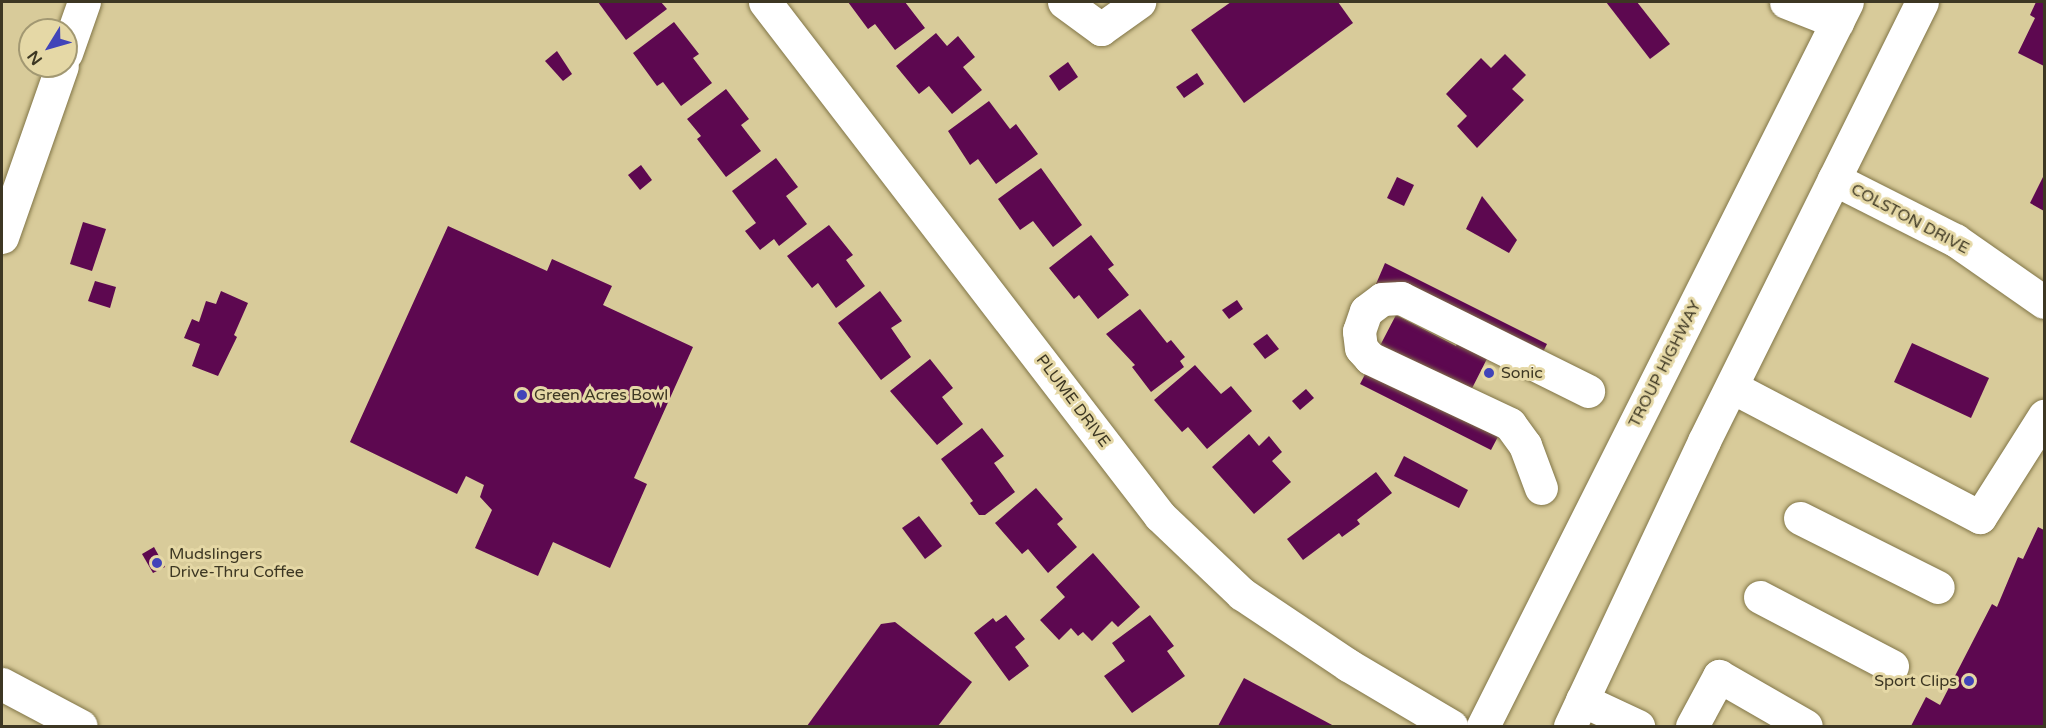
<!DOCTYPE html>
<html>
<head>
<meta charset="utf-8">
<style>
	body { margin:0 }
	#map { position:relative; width:2046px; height:728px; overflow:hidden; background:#d8cb9a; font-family:"Varela Round",sans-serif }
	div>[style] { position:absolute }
	.building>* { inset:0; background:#5d0850 }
	.roads { filter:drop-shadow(0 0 2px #817547) drop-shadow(0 0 2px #817547) }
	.minor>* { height:33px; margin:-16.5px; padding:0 16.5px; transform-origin:16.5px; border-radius:16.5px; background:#fff }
	.highway>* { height:33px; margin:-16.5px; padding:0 16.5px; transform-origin:16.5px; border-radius:16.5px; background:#fff }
	.dots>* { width:16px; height:16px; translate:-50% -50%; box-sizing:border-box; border:3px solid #e5d8a6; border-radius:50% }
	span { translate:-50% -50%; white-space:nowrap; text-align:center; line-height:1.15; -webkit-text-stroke:6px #e5d8a6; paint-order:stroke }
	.street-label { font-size:16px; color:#3d3723 }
	.poi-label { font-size:16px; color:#3d3723 }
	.left { translate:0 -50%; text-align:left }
	.right { translate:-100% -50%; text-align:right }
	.frame { position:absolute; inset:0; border:3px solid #3d3723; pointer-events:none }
	.north { position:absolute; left:18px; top:18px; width:60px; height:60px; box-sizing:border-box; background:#e5d8a6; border:2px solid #a29872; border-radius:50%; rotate:233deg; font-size:16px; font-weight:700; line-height:24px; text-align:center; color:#3d3723 }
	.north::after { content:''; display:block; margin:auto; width:21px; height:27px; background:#4144b9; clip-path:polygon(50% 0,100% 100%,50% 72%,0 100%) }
</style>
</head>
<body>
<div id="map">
	<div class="building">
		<i style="clip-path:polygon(598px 2px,661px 2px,667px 9px,626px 40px)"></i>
		<i style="clip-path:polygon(848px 2px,905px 2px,925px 28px,895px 50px,875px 24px,868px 29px)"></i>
		<i style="clip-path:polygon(1231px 2px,1338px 2px,1353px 23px,1244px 103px,1191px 30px)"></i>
		<i style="clip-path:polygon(1606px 2px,1637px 2px,1670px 44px,1650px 59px)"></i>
		<i style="clip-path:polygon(2036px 2px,2044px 2px,2044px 66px,2018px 53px,2035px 18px,2030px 15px)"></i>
		<i style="clip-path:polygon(674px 22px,699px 54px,693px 58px,712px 83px,681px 106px,663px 82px,657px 86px,633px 53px)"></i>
		<i style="clip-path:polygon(936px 33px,947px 46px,958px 36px,975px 57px,963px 67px,982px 90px,952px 114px,929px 86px,919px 94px,896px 66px)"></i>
		<i style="clip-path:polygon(557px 51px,572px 74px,563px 81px,545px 61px)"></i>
		<i style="clip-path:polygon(1505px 54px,1526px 75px,1512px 89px,1524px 100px,1477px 148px,1457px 126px,1467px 116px,1446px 94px,1481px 58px,1491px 68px)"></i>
		<i style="clip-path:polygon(1068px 62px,1078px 77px,1059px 91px,1049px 76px)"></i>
		<i style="clip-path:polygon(1197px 73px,1204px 84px,1184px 98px,1176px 87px)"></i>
		<i style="clip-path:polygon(726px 89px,749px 119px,741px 125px,761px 151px,726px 177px,697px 139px,701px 136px,687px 119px)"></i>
		<i style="clip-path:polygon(989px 101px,1010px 129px,1016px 124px,1038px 154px,996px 184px,978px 159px,970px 165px,948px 131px)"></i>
		<i style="clip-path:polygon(776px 158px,798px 187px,786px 196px,807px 224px,779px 246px,774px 239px,760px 250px,745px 231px,756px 223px,732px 191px)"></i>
		<i style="clip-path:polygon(641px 165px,652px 180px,640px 190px,628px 175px)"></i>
		<i style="clip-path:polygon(1041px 168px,1082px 225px,1053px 247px,1033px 221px,1020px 230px,998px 199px)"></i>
		<i style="clip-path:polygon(2044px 175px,2044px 211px,2030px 203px)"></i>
		<i style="clip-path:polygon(1397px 177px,1414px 185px,1404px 206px,1387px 198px)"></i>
		<i style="clip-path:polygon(1482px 196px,1517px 240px,1509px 253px,1466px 229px)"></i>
		<i style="clip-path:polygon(83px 222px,106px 229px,92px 271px,70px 264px)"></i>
		<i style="clip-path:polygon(829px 225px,853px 255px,846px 260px,865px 286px,836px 308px,818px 283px,812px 288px,787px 256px)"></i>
		<i style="clip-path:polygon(448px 226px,547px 271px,552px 259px,612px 286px,603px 305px,693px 347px,634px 478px,647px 484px,610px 568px,553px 542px,538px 576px,475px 548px,492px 510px,480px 497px,484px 485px,466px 476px,457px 494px,350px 442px)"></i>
		<i style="clip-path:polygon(1091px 235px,1114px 265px,1108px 269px,1129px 295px,1098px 319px,1079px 295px,1074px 299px,1049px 268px)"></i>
		<i style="clip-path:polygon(1385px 263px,1547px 344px,1537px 364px,1495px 343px,1461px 410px,1501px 431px,1491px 450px,1360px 384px,1396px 315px,1456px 346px,1465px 328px,1376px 284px)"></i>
		<i style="clip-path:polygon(95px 281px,116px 287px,110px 308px,88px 301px)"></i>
		<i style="clip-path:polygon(221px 291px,248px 303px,234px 335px,237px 337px,218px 376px,192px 366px,200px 344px,184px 338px,192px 319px,199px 322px,206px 301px,216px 304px)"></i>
		<i style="clip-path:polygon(880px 291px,902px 321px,891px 328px,911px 357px,881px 380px,838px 323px)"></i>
		<i style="clip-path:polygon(1237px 300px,1243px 309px,1229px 319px,1222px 310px)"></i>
		<i style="clip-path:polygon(1140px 309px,1167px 343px,1171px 340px,1185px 357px,1180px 361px,1184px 367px,1151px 392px,1132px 367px,1135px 365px,1106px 334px)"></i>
		<i style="clip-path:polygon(1267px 334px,1279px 349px,1265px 359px,1253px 344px)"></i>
		<i style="clip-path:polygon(1912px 343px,1989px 378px,1971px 418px,1894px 382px)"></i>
		<i style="clip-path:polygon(930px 359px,953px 388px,942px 397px,963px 424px,937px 445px,890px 391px)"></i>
		<i style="clip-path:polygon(1195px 365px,1221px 394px,1231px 386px,1252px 411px,1207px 449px,1188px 427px,1182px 432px,1154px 400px)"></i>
		<i style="clip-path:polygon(1306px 389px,1314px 398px,1300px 410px,1292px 401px)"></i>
		<i style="clip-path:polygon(982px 428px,1004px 456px,994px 463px,1015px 492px,985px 515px,979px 515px,970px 503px,973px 501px,941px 459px)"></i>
		<i style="clip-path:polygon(1249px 434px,1259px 446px,1269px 436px,1282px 452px,1272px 461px,1291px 482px,1254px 514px,1212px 467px)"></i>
		<i style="clip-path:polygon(1404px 456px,1468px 490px,1459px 508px,1394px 476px)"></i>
		<i style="clip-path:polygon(1376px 472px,1392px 493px,1357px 520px,1360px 524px,1342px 537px,1339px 533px,1303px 560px,1287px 539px)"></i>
		<i style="clip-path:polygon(1036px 488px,1063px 519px,1057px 524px,1077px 547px,1048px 573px,1028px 549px,1022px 554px,995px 523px)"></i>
		<i style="clip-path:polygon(919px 516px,942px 546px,925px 559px,902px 528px)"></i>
		<i style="clip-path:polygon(2038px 527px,2044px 530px,2044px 726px,1911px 726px,1926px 697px,1940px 705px,1992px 604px,1997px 607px,2018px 557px,2023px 559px)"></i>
		<i style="clip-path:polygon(154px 547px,165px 567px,153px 573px,142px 554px)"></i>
		<i style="clip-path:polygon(1093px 553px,1140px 607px,1118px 627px,1112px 621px,1092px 641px,1083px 632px,1078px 636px,1071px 628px,1059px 640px,1040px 620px,1065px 597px,1056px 587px)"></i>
		<i style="clip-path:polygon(1006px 615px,1025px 639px,1015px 647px,1029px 666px,1009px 681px,974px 633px,993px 618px,996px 622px)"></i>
		<i style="clip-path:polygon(1150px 615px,1174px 646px,1167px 651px,1185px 676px,1132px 713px,1104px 676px,1125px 661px,1112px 643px)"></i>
		<i style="clip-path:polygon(895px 622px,972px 682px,938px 726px,807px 726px,881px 624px)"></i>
		<i style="clip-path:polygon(1244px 678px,1334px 726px,1218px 726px)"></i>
	</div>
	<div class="roads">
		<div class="minor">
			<i style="left:765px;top:2px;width:648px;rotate:52.46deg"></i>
			<i style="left:1160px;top:516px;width:113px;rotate:43.6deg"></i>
			<i style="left:1242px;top:594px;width:128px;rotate:33.8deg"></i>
			<i style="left:1348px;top:665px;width:120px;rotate:30.6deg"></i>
			<i style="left:1064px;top:2px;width:46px;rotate:36.1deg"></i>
			<i style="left:1101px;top:29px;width:47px;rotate:-35.4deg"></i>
			<i style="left:1786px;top:2px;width:55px;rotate:21.4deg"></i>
			<i style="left:66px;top:53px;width:54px;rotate:-70.6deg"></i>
			<i style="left:1834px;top:179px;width:136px;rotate:26.8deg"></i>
			<i style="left:1955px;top:240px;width:108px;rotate:34.9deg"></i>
			<i style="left:2px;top:237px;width:181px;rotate:-70.7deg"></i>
			<i style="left:1732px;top:387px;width:280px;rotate:27.7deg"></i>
			<i style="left:1980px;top:517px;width:120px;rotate:-57.6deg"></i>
			<i style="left:1541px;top:488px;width:46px;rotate:-110.4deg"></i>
			<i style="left:1525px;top:445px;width:26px;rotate:-126deg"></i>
			<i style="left:1510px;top:424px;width:155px;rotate:-154.8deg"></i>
			<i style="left:1370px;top:358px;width:13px;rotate:-132deg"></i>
			<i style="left:1361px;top:348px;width:17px;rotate:-97deg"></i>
			<i style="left:1359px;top:331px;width:21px;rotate:-71deg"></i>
			<i style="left:1366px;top:311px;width:20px;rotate:-37deg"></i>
			<i style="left:1382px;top:299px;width:19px;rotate:-3deg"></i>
			<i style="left:1401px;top:298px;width:209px;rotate:26.4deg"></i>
			<i style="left:1800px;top:518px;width:154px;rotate:26.6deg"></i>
			<i style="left:1760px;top:597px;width:149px;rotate:27.6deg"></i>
			<i style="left:1582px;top:700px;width:62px;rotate:24.9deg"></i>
			<i style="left:1692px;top:726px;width:57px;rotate:-61.6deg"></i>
			<i style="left:1719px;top:676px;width:100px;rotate:29.9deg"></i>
		</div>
		<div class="highway">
			<i style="left:2px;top:684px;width:89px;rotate:28deg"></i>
			<i style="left:1483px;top:726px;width:810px;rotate:-63.31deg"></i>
			<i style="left:1570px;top:726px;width:315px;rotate:-64.8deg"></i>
			<i style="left:1704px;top:441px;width:490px;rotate:-63.6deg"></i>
		</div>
	</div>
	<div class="dots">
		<i style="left:1489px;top:373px;background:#4144b9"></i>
		<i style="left:522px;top:395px;background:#4144b9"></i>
		<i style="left:157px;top:563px;background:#4144b9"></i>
		<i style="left:1969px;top:681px;background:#4144b9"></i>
	</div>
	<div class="street-label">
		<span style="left:1910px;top:219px;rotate:28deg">COLSTON DRIVE</span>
		<span style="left:1665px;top:364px;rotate:-63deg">TROUP HIGHWAY</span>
		<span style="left:1073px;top:401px;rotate:53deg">PLUME DRIVE</span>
	</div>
	<div class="poi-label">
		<span class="left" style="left:1501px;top:373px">Sonic</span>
		<span class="left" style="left:534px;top:395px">Green Acres Bowl</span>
		<span class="left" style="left:169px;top:563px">Mudslingers<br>Drive-Thru Coffee</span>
		<span class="right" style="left:1957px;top:681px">Sport Clips</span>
	</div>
	<div class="frame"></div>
	<div class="north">N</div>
</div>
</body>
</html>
